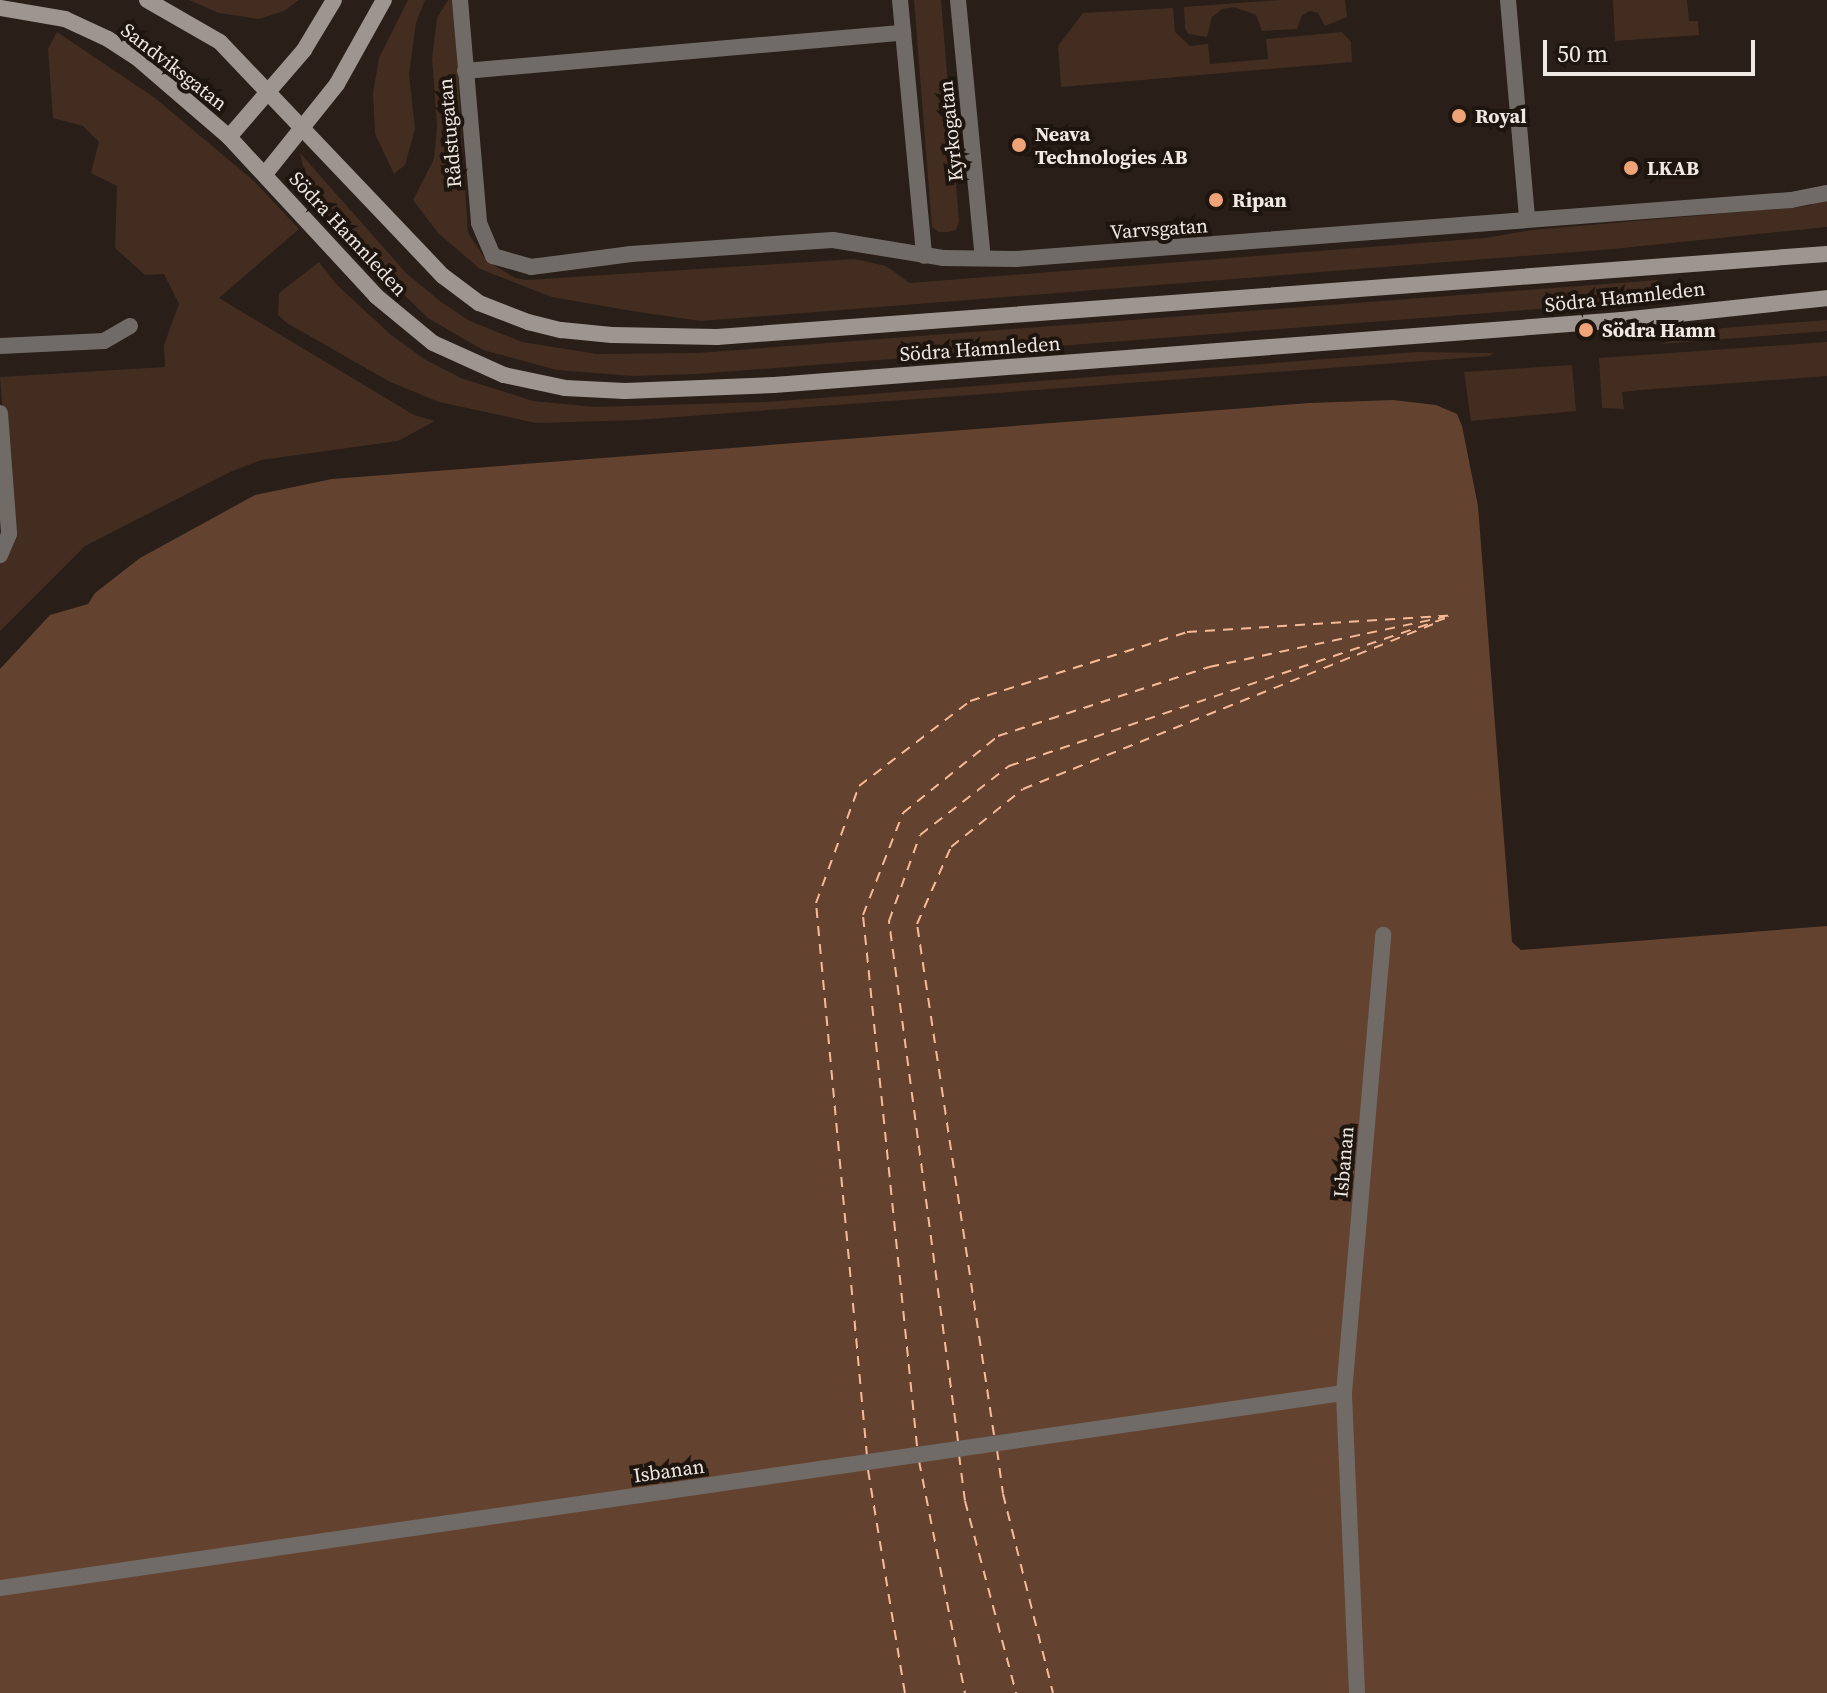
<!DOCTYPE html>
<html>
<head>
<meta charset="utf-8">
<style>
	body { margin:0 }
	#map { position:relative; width:1827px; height:1693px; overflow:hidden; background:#291e18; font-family:"Source Serif 4",serif }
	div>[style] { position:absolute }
	.green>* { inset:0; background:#432d21 }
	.water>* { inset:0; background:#63422f }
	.ferry>* { height:2px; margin-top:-1px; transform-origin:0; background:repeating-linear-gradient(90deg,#f7ba98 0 10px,transparent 0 18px) }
	.service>* { height:16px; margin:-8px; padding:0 8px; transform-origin:8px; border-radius:8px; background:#716b67 }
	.pedestrian>* { height:16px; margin:-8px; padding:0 8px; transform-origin:8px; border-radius:8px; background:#716b67 }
	.minor>* { height:16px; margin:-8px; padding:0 8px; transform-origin:8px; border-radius:8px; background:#716b67 }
	.secondary>* { height:16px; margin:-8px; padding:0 8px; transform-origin:8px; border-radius:8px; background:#9f9590 }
	.dots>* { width:22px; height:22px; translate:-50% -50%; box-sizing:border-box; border:4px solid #1f150f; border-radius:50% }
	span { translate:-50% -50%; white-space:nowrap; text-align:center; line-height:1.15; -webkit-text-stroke:8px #1f150f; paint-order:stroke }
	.street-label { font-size:20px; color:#f0e8e3 }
	.poi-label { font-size:20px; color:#f0e8e3; font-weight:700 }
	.left { translate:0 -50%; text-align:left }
	.scale { position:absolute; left:1543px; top:40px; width:212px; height:36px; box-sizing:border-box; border:4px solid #f0e8e3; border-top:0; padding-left:10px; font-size:24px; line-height:28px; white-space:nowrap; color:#f0e8e3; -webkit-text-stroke:6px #1f150f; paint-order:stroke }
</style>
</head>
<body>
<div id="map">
	<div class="green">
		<i style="clip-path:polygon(189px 0,299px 0,284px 11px,259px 19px,219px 13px)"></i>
		<i style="clip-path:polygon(408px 0,425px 0,416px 23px,409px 74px,415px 129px,405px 165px,394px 174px,375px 134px,373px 93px,379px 58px)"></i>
		<i style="clip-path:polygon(448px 0,453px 0,468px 233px,486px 260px,515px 278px,527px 280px,855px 259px,886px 266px,910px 283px,1485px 238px,1532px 230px,1809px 206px,1827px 197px,1827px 227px,1613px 249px,701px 321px,632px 311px,552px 297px,480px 269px,438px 233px,413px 200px,434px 159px,437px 126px,432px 59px,437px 18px)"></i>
		<i style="clip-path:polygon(914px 0,941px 0,959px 221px,956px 230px,948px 232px,939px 232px,932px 227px)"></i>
		<i style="clip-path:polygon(1279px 0,1345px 0,1347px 17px,1325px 26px,1318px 13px,1310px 11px,1302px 15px,1297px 29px,1262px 31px,1256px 15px,1234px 7px,1222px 9px,1212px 17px,1207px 37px,1188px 34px,1185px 28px,1184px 7px)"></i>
		<i style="clip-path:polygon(1613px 0,1687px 0,1689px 21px,1698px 21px,1699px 35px,1615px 41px)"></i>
		<i style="clip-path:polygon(1173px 8px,1175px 32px,1190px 46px,1208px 44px,1210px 64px,1268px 59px,1266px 39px,1342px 32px,1351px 42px,1352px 62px,1061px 87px,1058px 46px,1083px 13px)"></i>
		<i style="clip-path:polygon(57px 32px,155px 98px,254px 181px,299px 229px,219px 298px,414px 415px,435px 421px,398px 441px,261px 460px,230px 472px,85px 546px,0 631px,0 556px,7px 465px,0 377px,165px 367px,164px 345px,179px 304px,164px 274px,145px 275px,115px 248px,117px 186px,91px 173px,99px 142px,83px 126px,53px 118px,48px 49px)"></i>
		<i style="clip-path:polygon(300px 153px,406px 273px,441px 302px,470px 321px,522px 342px,597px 354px,697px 353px,1658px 280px,1662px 291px,1616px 303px,696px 374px,633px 376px,557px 370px,483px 350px,428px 318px,332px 225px,310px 196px)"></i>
		<i style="clip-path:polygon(319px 262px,337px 285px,390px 334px,424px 359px,461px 378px,533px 401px,595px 407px,767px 402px,1417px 352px,1494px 353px,1489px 356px,637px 420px,536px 423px,439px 402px,390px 382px,287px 323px,278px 315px,279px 293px)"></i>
		<i style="clip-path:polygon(1827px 320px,1827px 331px,1659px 344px,1723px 328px)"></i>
		<i style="clip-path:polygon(1827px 342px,1827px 376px,1641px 390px,1622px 392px,1624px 409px,1602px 408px,1599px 358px)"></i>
		<i style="clip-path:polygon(1572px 365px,1576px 411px,1471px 421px,1464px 372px)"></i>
	</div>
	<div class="water">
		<i style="clip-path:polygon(1393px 400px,1436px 405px,1457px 414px,1462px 426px,1478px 506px,1512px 942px,1521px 950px,1827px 926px,1827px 1693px,0 1693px,0 669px,50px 615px,88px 604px,95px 593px,140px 558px,255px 495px,332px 479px,1309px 403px)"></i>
	</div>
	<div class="ferry">
		<i style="left:994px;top:1435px;width:517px;rotate:-98.57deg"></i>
		<i style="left:917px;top:924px;width:84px;rotate:-66.2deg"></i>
		<i style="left:951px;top:847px;width:92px;rotate:-38.9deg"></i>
		<i style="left:1023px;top:789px;width:444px;rotate:-21.9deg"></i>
		<i style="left:958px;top:1441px;width:525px;rotate:-97.56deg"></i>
		<i style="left:889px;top:921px;width:91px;rotate:-70.2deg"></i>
		<i style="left:920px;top:835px;width:113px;rotate:-37.8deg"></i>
		<i style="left:1009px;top:766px;width:465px;rotate:-18.7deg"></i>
		<i style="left:917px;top:1446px;width:534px;rotate:-95.81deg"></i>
		<i style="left:863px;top:915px;width:110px;rotate:-68.6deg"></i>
		<i style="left:903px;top:813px;width:122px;rotate:-39deg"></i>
		<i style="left:998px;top:736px;width:222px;rotate:-18.1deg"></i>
		<i style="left:1209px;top:667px;width:241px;rotate:-12deg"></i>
		<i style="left:997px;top:1450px;width:44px;rotate:82.2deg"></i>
		<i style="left:1003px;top:1494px;width:205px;rotate:75.9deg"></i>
		<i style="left:959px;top:1455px;width:46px;rotate:82.6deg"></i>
		<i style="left:965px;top:1501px;width:199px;rotate:75.1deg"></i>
		<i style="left:867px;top:1456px;width:555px;rotate:-95.27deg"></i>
		<i style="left:816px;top:903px;width:125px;rotate:-69.8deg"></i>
		<i style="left:859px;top:786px;width:140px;rotate:-37.4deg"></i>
		<i style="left:970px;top:701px;width:228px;rotate:-17.6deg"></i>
		<i style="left:1187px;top:632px;width:268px;rotate:-3.6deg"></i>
		<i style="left:919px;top:1461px;width:237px;rotate:78.8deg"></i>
		<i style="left:868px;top:1470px;width:226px;rotate:80.6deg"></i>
	</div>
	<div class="service">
		<i style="left:465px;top:71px;width:440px;rotate:-5deg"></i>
		<i style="left:0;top:413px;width:121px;rotate:85.7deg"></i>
		<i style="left:9px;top:534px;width:23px;rotate:113deg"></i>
	</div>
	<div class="pedestrian">
		<i style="left:0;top:1588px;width:1358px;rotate:-8.26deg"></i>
		<i style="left:1357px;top:1693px;width:300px;rotate:-92.5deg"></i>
		<i style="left:1344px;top:1393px;width:460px;rotate:-85.1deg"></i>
	</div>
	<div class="minor">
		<i style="left:460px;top:0;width:224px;rotate:85.1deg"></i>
		<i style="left:479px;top:223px;width:36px;rotate:67deg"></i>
		<i style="left:493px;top:256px;width:40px;rotate:16deg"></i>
		<i style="left:531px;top:267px;width:101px;rotate:-7.4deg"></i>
		<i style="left:631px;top:254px;width:202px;rotate:-4deg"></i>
		<i style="left:833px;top:240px;width:111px;rotate:9.3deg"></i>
		<i style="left:943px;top:258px;width:72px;rotate:0.8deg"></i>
		<i style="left:1015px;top:259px;width:778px;rotate:-4.35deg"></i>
		<i style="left:1791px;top:200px;width:37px;rotate:-11deg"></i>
		<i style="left:900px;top:0;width:257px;rotate:84.6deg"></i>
		<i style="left:958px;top:0;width:259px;rotate:84.5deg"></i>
		<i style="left:1508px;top:0;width:220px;rotate:85deg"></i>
		<i style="left:0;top:346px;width:104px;rotate:-2.8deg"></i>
		<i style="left:104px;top:341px;width:30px;rotate:-30deg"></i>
	</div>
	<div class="secondary">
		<i style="left:147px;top:0;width:84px;rotate:29.9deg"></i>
		<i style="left:220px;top:42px;width:323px;rotate:46.4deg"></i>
		<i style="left:443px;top:276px;width:45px;rotate:36.9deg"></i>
		<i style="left:479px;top:303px;width:53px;rotate:21.2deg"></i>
		<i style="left:528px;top:322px;width:34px;rotate:14deg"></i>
		<i style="left:561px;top:330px;width:51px;rotate:5.6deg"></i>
		<i style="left:612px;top:335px;width:105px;rotate:1.1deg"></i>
		<i style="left:717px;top:337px;width:1113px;rotate:-4.28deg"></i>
		<i style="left:0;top:8px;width:66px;rotate:9.6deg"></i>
		<i style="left:65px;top:19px;width:47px;rotate:24.9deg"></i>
		<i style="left:108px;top:39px;width:33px;rotate:33deg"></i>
		<i style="left:136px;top:57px;width:123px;rotate:40.7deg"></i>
		<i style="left:229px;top:137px;width:217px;rotate:47.2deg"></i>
		<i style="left:376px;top:296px;width:74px;rotate:39.5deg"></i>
		<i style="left:433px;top:343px;width:78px;rotate:24.3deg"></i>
		<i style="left:504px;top:375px;width:62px;rotate:12deg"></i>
		<i style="left:565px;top:388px;width:60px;rotate:2.9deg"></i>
		<i style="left:625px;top:391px;width:149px;rotate:-2.3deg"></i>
		<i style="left:774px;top:385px;width:850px;rotate:-4.38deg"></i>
		<i style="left:1622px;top:320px;width:206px;rotate:-6.1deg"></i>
		<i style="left:229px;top:137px;width:115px;rotate:-49.2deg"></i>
		<i style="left:304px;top:50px;width:58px;rotate:-59deg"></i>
		<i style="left:265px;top:174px;width:115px;rotate:-51.3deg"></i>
		<i style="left:337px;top:84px;width:96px;rotate:-60.8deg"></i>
	</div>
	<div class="dots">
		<i style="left:1459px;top:116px;background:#efa377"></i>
		<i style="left:1019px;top:145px;background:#efa377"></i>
		<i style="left:1631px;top:168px;background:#efa377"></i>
		<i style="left:1216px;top:200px;background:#efa377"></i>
		<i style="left:1586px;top:330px;background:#efa377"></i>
	</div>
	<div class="street-label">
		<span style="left:174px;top:67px;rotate:38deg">Sandviksgatan</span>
		<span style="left:951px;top:131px;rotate:-96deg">Kyrkogatan</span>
		<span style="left:450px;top:133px;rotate:-95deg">Rådstugatan</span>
		<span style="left:1159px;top:229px;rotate:-4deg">Varvsgatan</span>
		<span style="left:348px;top:234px;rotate:47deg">Södra Hamnleden</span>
		<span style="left:1625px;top:297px;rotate:-6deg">Södra Hamnleden</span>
		<span style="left:980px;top:349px;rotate:-4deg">Södra Hamnleden</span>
		<span style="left:1344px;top:1162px;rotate:-85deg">Isbanan</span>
		<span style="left:669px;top:1471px;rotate:-8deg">Isbanan</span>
	</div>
	<div class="poi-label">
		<span class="left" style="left:1475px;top:116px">Royal</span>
		<span class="left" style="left:1035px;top:146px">Neava<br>Technologies AB</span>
		<span class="left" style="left:1647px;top:168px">LKAB</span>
		<span class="left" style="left:1232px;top:200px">Ripan</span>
		<span class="left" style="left:1602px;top:330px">Södra Hamn</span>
	</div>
	<div class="scale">50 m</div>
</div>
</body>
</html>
